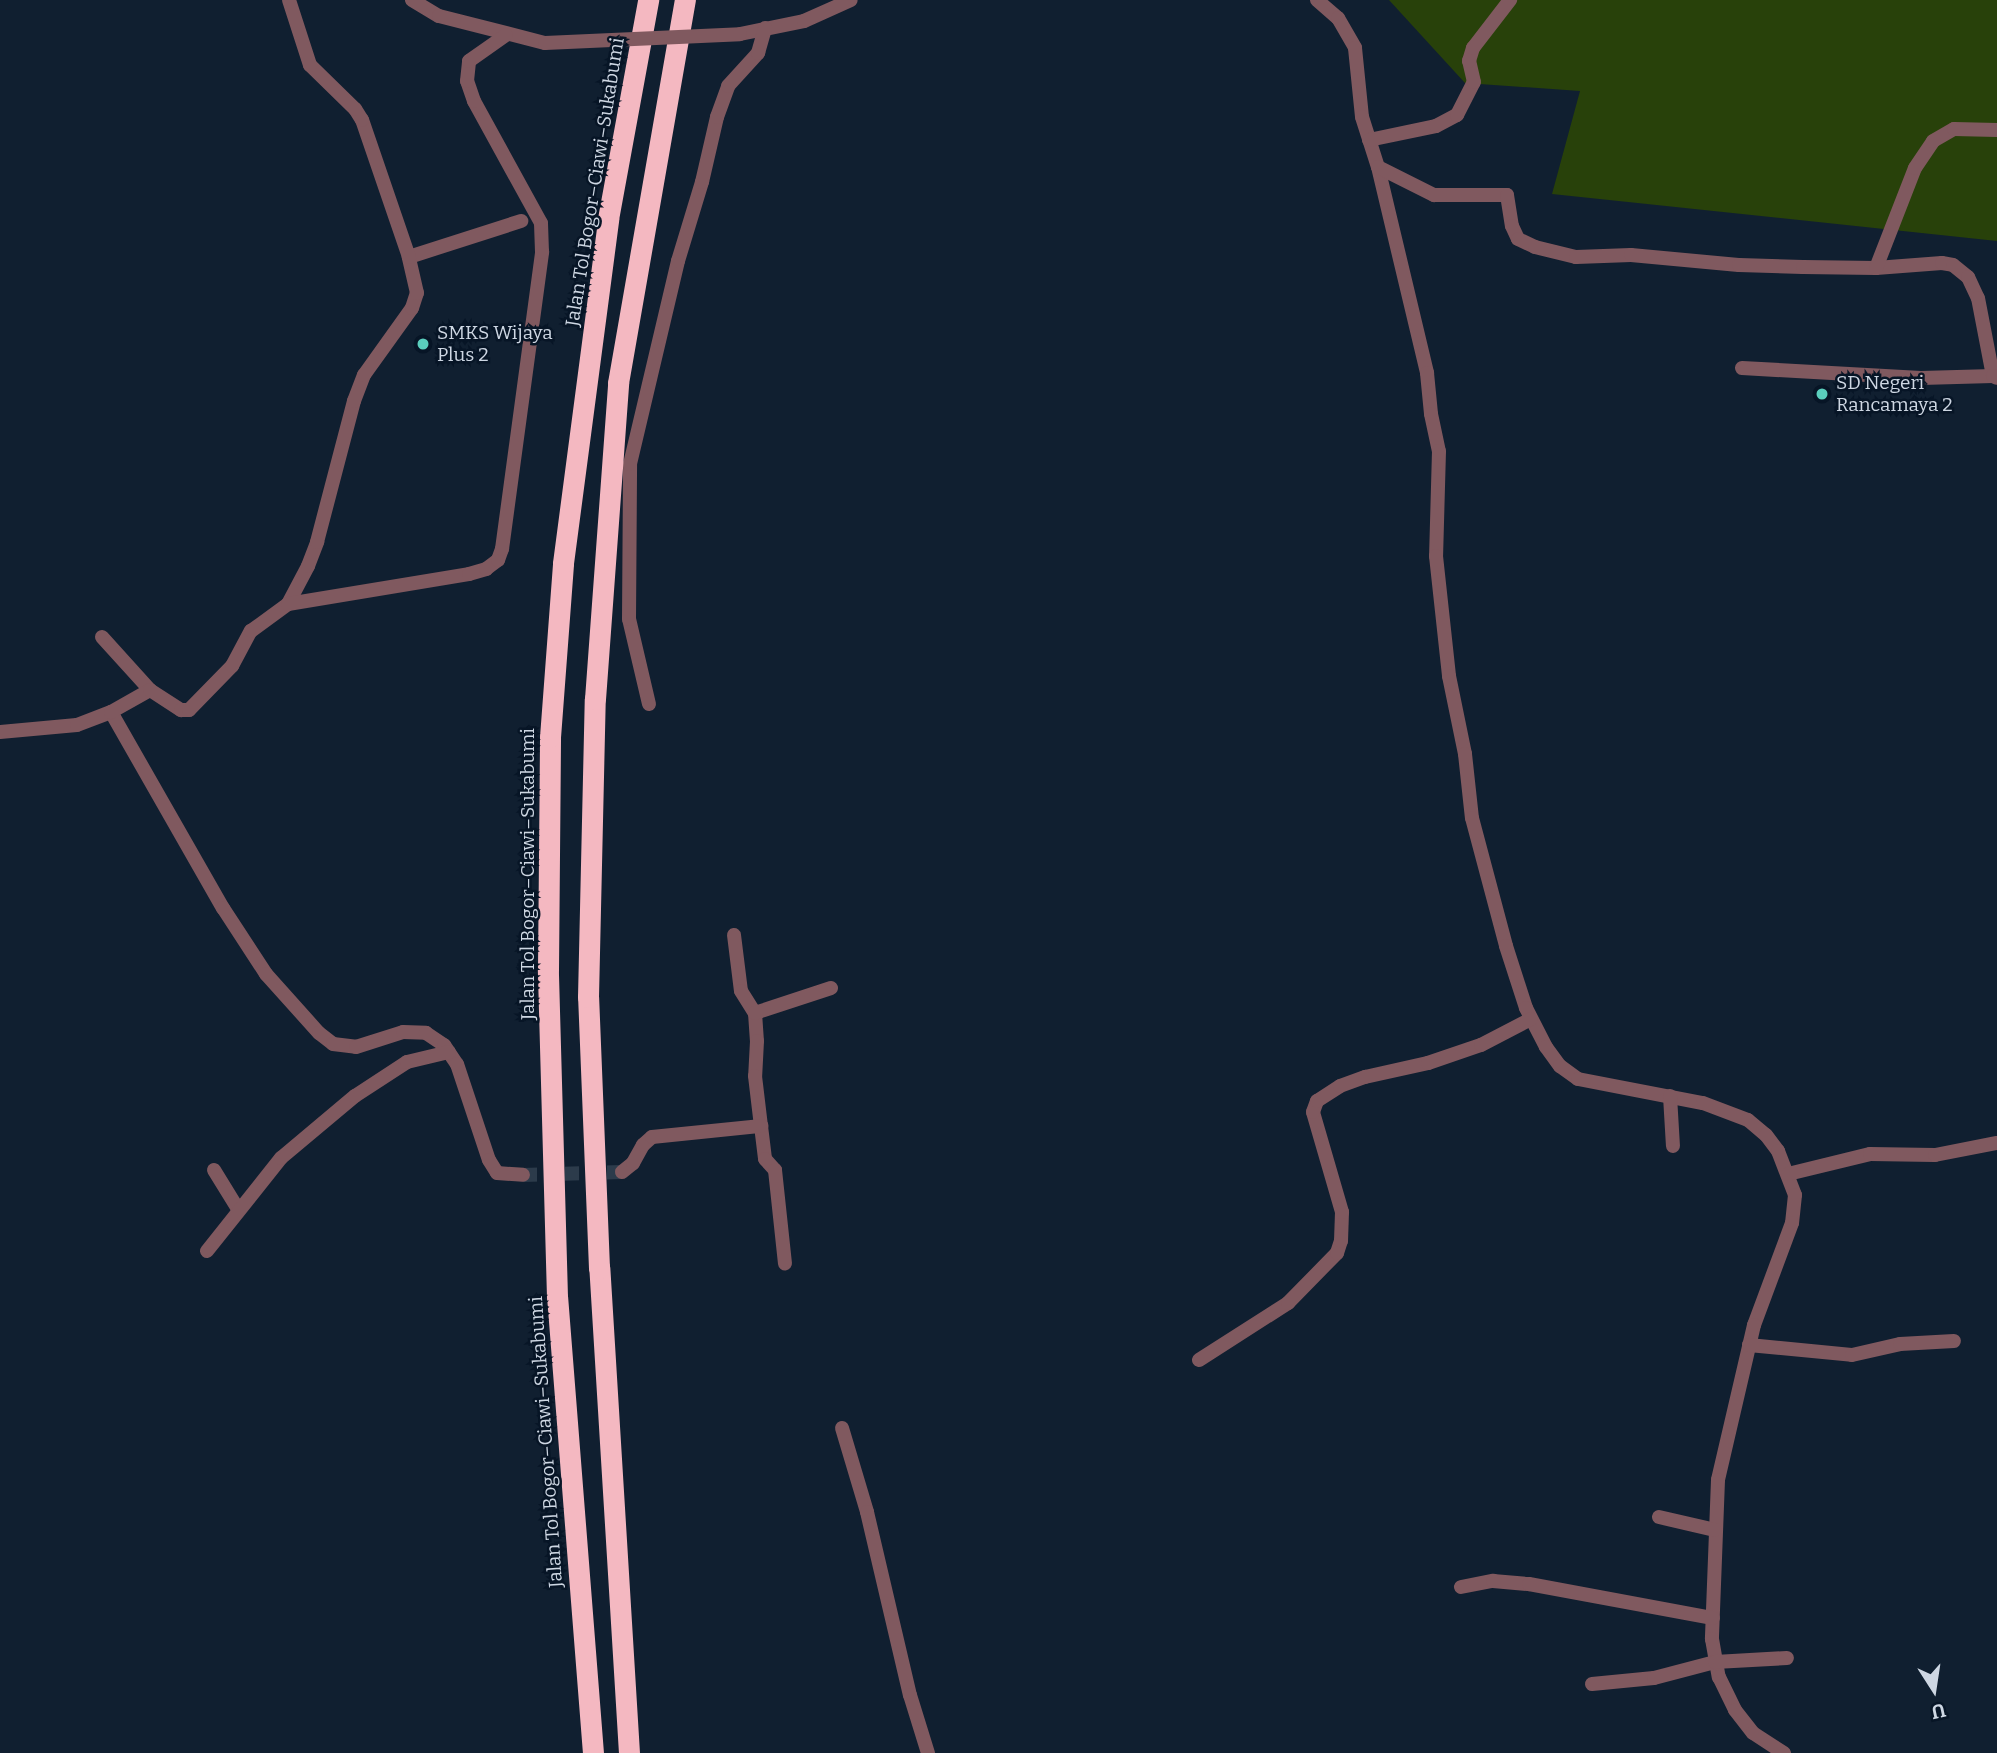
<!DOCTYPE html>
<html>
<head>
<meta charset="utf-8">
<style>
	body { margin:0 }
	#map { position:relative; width:1997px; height:1753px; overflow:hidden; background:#101f30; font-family:Bitter,serif }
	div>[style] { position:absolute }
	.green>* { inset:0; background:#28410a }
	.street-tunnel>* { height:14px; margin-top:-7px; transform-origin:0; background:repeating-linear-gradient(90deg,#2c3b4b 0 14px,transparent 0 21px) }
	.street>* { height:14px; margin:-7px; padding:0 7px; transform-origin:7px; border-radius:7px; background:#80595f }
	.highway>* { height:21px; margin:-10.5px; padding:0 10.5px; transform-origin:10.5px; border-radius:10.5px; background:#f4b8c1 }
	.street-bridge>* { height:14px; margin:-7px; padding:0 7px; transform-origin:7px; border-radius:7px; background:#80595f }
	.dots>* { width:19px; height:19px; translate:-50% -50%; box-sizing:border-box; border:4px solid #071526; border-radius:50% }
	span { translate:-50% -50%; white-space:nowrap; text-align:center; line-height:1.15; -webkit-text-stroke:5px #071526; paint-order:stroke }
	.street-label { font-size:19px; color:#ced7e3 }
	.poi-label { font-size:19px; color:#ced7e3 }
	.left { translate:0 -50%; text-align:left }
	.north { position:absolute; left:1899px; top:1655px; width:70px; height:70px; -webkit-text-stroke:5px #071526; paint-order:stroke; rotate:168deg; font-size:19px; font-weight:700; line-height:28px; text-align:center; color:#ced7e3 }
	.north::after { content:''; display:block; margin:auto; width:24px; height:32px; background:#ced7e3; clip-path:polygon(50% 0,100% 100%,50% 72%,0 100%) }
</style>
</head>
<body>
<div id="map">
	<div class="green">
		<i style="clip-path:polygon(1389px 0,1997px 0,1997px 241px,1552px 194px,1580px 91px,1465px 83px)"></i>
	</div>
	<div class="street-tunnel">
		<i style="left:523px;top:1175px;width:99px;rotate:-1.7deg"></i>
	</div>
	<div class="street">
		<i style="left:412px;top:0;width:31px;rotate:31deg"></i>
		<i style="left:439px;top:16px;width:109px;rotate:14.3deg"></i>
		<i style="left:1317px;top:0;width:28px;rotate:41deg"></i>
		<i style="left:1338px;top:18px;width:34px;rotate:60deg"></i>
		<i style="left:1355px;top:48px;width:69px;rotate:84.2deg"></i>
		<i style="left:1362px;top:117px;width:52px;rotate:72.3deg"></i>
		<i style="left:1378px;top:167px;width:212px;rotate:76.6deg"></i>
		<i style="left:1427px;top:373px;width:41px;rotate:84.4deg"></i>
		<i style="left:1431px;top:414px;width:38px;rotate:78deg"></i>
		<i style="left:1439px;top:451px;width:105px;rotate:91.6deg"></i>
		<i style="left:1436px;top:556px;width:121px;rotate:83.8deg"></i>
		<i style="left:1449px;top:676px;width:80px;rotate:78.4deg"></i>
		<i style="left:1465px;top:754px;width:64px;rotate:83.8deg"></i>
		<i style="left:1472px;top:818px;width:132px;rotate:75.1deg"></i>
		<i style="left:1506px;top:946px;width:65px;rotate:72.1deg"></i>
		<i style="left:1526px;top:1008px;width:44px;rotate:62.9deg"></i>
		<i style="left:1546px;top:1047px;width:24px;rotate:54deg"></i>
		<i style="left:1560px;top:1066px;width:22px;rotate:36deg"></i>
		<i style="left:1578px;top:1079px;width:127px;rotate:10.9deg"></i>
		<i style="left:1703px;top:1103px;width:48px;rotate:20.7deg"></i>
		<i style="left:1748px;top:1120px;width:23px;rotate:40deg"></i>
		<i style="left:1766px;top:1135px;width:20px;rotate:53deg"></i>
		<i style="left:1778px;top:1151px;width:47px;rotate:68.9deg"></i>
		<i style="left:1795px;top:1195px;width:28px;rotate:96deg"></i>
		<i style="left:1792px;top:1223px;width:109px;rotate:110.4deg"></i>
		<i style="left:1754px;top:1325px;width:159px;rotate:103.1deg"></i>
		<i style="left:1718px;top:1480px;width:159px;rotate:92.2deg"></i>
		<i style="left:1712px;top:1639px;width:39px;rotate:80deg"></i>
		<i style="left:1719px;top:1677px;width:37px;rotate:64deg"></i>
		<i style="left:1735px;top:1710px;width:29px;rotate:52deg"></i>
		<i style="left:1753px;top:1733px;width:37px;rotate:33deg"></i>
		<i style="left:740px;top:34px;width:65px;rotate:-11.5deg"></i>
		<i style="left:804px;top:21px;width:51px;rotate:-24.1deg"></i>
		<i style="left:1369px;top:140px;width:68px;rotate:-11.8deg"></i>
		<i style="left:1436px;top:126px;width:24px;rotate:-28deg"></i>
		<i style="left:1457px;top:115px;width:37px;rotate:-63deg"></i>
		<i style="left:1474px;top:82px;width:22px;rotate:-103deg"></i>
		<i style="left:1469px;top:61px;width:14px;rotate:-73deg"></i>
		<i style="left:1473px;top:48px;width:61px;rotate:-52.4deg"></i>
		<i style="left:1378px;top:167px;width:63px;rotate:26.6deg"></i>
		<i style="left:1434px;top:195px;width:73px"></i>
		<i style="left:1507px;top:195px;width:31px;rotate:81deg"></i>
		<i style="left:1512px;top:226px;width:14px;rotate:65deg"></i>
		<i style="left:1518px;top:239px;width:19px;rotate:25deg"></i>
		<i style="left:1535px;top:247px;width:42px;rotate:13.7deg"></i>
		<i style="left:1576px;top:257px;width:55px;rotate:-2.1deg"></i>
		<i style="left:1631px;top:255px;width:108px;rotate:5.3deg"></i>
		<i style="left:1739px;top:265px;width:64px;rotate:1.8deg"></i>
		<i style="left:1803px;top:267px;width:73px;rotate:0.8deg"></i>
		<i style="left:1876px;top:268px;width:66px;rotate:-4.3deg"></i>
		<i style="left:1942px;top:263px;width:11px;rotate:10deg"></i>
		<i style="left:1953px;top:265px;width:19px;rotate:39deg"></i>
		<i style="left:1968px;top:277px;width:23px;rotate:65deg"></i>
		<i style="left:1978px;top:298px;width:79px;rotate:79.1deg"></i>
		<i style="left:409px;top:257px;width:118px;rotate:-17.8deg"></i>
		<i style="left:1876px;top:268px;width:107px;rotate:-68.7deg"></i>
		<i style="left:1915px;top:168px;width:32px;rotate:-56deg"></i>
		<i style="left:1933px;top:141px;width:24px;rotate:-30deg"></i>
		<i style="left:1954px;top:129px;width:43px;rotate:1.3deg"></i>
		<i style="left:1742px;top:368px;width:179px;rotate:3.2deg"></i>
		<i style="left:1921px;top:378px;width:72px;rotate:-1.6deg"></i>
		<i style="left:1993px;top:376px;width:4px;rotate:27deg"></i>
		<i style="left:288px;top:604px;width:43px;rotate:-62.2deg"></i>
		<i style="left:308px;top:566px;width:26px;rotate:-69deg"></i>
		<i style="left:317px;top:542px;width:146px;rotate:-75.3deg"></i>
		<i style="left:354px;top:401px;width:28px;rotate:-69deg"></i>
		<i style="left:364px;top:375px;width:82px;rotate:-54.4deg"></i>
		<i style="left:412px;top:308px;width:16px;rotate:-72deg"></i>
		<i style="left:417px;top:293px;width:37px;rotate:-103deg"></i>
		<i style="left:409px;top:257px;width:145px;rotate:-108.9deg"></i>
		<i style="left:362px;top:120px;width:13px;rotate:-122deg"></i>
		<i style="left:355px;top:109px;width:63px;rotate:-135.6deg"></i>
		<i style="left:310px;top:65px;width:68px;rotate:-107.9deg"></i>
		<i style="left:102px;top:637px;width:72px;rotate:47.8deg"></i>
		<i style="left:649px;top:704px;width:87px;rotate:-103.2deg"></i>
		<i style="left:629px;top:619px;width:155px;rotate:-89.6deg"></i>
		<i style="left:630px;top:464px;width:209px;rotate:-76.7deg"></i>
		<i style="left:678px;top:261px;width:83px;rotate:-73.1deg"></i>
		<i style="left:702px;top:182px;width:67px;rotate:-77deg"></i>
		<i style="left:717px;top:117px;width:33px;rotate:-70deg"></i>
		<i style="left:728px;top:86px;width:45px;rotate:-47.7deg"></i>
		<i style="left:758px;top:53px;width:26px;rotate:-74deg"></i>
		<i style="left:111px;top:712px;width:226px;rotate:60.3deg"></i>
		<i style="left:223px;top:908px;width:79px;rotate:56.9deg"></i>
		<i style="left:266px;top:974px;width:79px;rotate:48.1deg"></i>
		<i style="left:319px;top:1033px;width:18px;rotate:38deg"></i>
		<i style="left:333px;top:1044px;width:23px;rotate:7deg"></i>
		<i style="left:356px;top:1047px;width:49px;rotate:-17.7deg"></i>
		<i style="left:403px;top:1032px;width:23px;rotate:2deg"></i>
		<i style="left:426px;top:1033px;width:22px;rotate:34deg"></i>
		<i style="left:444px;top:1045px;width:23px;rotate:56deg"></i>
		<i style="left:457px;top:1064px;width:101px;rotate:71.6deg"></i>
		<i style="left:489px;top:1160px;width:15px;rotate:58deg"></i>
		<i style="left:497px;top:1173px;width:26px;rotate:4deg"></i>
		<i style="left:0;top:732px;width:77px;rotate:-5.2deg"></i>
		<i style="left:77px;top:725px;width:36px;rotate:-21deg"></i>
		<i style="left:111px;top:712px;width:45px;rotate:-29.4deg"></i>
		<i style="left:150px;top:690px;width:37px;rotate:33deg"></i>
		<i style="left:181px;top:710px;width:8px"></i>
		<i style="left:189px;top:710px;width:62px;rotate:-45.7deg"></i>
		<i style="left:232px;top:666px;width:40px;rotate:-62deg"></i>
		<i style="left:251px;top:631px;width:46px;rotate:-36.1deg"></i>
		<i style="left:288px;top:604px;width:183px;rotate:-9.4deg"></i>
		<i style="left:469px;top:574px;width:18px;rotate:-16deg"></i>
		<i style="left:486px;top:569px;width:15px;rotate:-37deg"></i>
		<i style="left:498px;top:560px;width:12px;rotate:-70deg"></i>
		<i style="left:502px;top:549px;width:300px;rotate:-82.3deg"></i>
		<i style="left:542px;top:252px;width:29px;rotate:-92deg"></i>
		<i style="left:541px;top:223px;width:139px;rotate:-118.8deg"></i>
		<i style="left:474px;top:101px;width:21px;rotate:-109deg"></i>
		<i style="left:467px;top:81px;width:20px;rotate:-84deg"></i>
		<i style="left:469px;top:61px;width:45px;rotate:-35.1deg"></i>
		<i style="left:734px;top:935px;width:56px;rotate:82.9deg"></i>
		<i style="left:741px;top:991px;width:26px;rotate:58deg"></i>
		<i style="left:755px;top:1013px;width:28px;rotate:86deg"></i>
		<i style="left:757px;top:1041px;width:35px;rotate:93deg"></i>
		<i style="left:755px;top:1076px;width:50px;rotate:83.2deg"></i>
		<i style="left:761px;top:1126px;width:33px;rotate:83deg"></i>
		<i style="left:765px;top:1159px;width:15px;rotate:48deg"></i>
		<i style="left:775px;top:1170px;width:94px;rotate:83.9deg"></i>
		<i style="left:755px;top:1013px;width:80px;rotate:-18.2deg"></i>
		<i style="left:1670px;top:1096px;width:50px;rotate:86.6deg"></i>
		<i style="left:214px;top:1170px;width:46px;rotate:58.4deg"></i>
		<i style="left:622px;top:1172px;width:14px;rotate:-39deg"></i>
		<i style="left:633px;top:1163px;width:21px;rotate:-61deg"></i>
		<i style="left:643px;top:1145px;width:12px;rotate:-42deg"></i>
		<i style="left:652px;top:1137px;width:110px;rotate:-5.8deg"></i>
		<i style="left:1788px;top:1174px;width:84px;rotate:-13.7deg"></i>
		<i style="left:1870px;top:1154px;width:65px;rotate:0.9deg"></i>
		<i style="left:1935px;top:1155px;width:63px;rotate:-11deg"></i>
		<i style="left:207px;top:1251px;width:119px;rotate:-51.5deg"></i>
		<i style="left:281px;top:1158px;width:97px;rotate:-40deg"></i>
		<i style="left:355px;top:1096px;width:62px;rotate:-33.2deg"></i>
		<i style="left:407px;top:1062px;width:43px;rotate:-13.4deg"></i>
		<i style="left:1749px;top:1345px;width:103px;rotate:5.5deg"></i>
		<i style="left:1852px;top:1355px;width:49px;rotate:-12.9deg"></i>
		<i style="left:1900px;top:1344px;width:54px;rotate:-3.2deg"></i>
		<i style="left:1199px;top:1360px;width:106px;rotate:-32.6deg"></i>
		<i style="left:1288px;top:1303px;width:70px;rotate:-45.6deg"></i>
		<i style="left:1337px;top:1253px;width:13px;rotate:-72deg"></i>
		<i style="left:1341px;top:1241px;width:29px;rotate:-88deg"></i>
		<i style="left:1342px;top:1212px;width:104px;rotate:-106.2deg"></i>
		<i style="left:1313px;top:1112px;width:12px;rotate:-70deg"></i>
		<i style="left:1317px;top:1101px;width:27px;rotate:-33deg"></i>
		<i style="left:1340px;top:1086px;width:27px;rotate:-20deg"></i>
		<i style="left:1365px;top:1077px;width:65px;rotate:-12.5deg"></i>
		<i style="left:1428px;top:1063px;width:56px;rotate:-18.8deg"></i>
		<i style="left:1481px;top:1045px;width:56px;rotate:-27.5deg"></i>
		<i style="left:842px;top:1428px;width:88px;rotate:73.4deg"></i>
		<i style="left:867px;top:1512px;width:188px;rotate:76.8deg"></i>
		<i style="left:910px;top:1695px;width:61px;rotate:72.8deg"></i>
		<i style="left:1659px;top:1517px;width:57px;rotate:13.1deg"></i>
		<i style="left:1461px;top:1587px;width:33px;rotate:-11deg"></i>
		<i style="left:1493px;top:1581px;width:36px;rotate:5deg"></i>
		<i style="left:1529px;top:1584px;width:187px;rotate:10.5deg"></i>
		<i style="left:1592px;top:1684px;width:62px;rotate:-5.5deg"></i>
		<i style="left:1654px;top:1678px;width:63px;rotate:-14.7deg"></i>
		<i style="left:1715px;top:1662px;width:72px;rotate:-3.2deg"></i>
	</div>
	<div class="highway">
		<i style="left:593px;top:1753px;width:457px;rotate:-94.5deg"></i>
		<i style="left:557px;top:1297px;width:327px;rotate:-91.6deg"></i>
		<i style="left:548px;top:970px;width:233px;rotate:-89.5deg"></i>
		<i style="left:550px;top:737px;width:174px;rotate:-85.7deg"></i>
		<i style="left:563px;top:563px;width:347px;rotate:-82.5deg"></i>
		<i style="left:608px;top:219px;width:223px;rotate:-79.6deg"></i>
		<i style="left:629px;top:1753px;width:486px;rotate:-93.5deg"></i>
		<i style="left:599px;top:1268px;width:271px;rotate:-92.3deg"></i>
		<i style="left:588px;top:997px;width:298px;rotate:-88.7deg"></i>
		<i style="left:595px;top:699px;width:317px;rotate:-85.8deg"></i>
		<i style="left:618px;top:383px;width:389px;rotate:-80.1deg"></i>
	</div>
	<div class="street-bridge">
		<i style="left:545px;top:43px;width:195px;rotate:-2.6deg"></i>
	</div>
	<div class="dots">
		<i style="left:423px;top:344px;background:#5acebd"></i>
		<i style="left:1822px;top:394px;background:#5acebd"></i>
	</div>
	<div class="street-label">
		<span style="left:595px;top:182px;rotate:-81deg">Jalan Tol Bogor–Ciawi–Sukabumi</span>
		<span style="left:528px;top:874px;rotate:-90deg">Jalan Tol Bogor–Ciawi–Sukabumi</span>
		<span style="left:546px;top:1442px;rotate:-94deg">Jalan Tol Bogor–Ciawi–Sukabumi</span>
	</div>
	<div class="poi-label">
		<span class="left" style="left:437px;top:344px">SMKS Wijaya<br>Plus 2</span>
		<span class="left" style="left:1836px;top:394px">SD Negeri<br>Rancamaya 2</span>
	</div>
	<div class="north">U</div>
</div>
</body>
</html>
